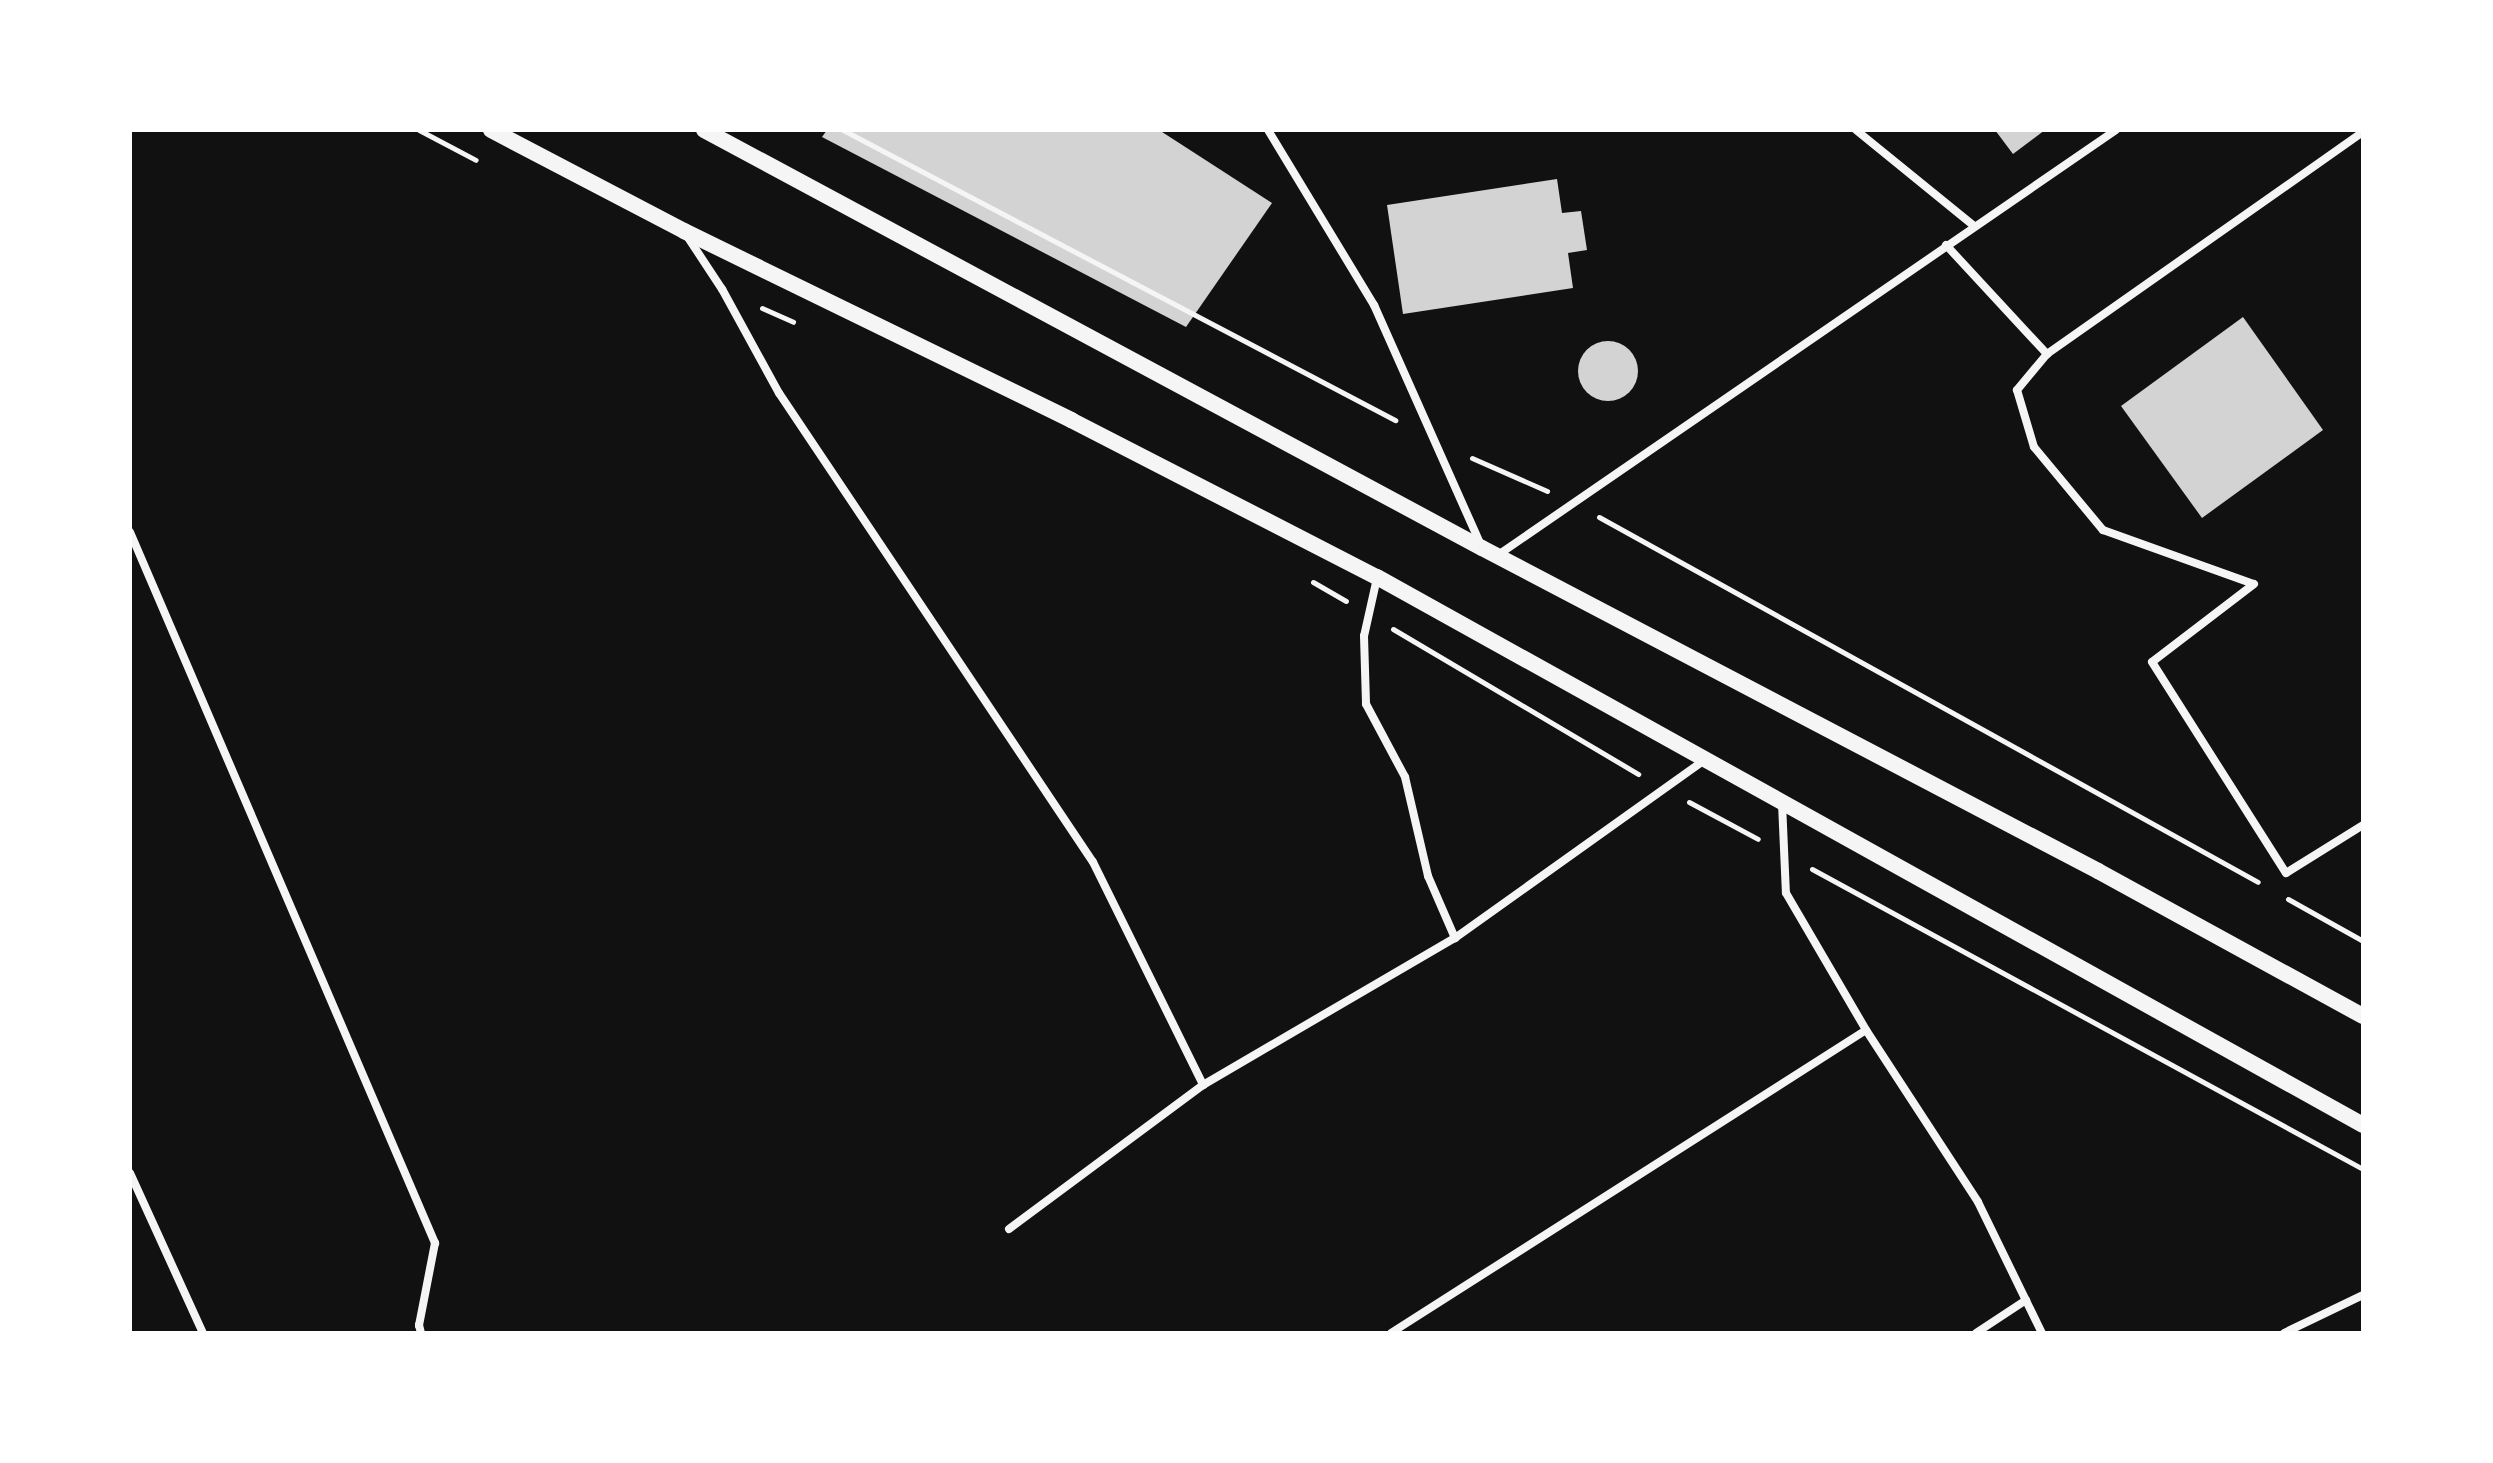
<!DOCTYPE html>
<html>
<head>
<meta charset="utf-8">
<style>
	body { margin:0 }
	#map { position:relative; width:2493px; height:1463px; overflow:hidden; background:#111; font-family:Karla,sans-serif }
	div>[style] { position:absolute }
	.building>* { inset:0; background:#d3d3d3 }
	.round { border-radius:50% }
	.path>* { height:5px; margin:-2.5px; padding:0 2.5px; transform-origin:2.5px; border-radius:2.5px; background:#f5f5f5 }
	.minor>* { height:8px; margin:-4px; padding:0 4px; transform-origin:4px; border-radius:4px; background:#f5f5f5 }
	.secondary>* { height:16px; margin:-8px; padding:0 8px; transform-origin:8px; border-radius:8px; background:#f5f5f5 }
	span { translate:-50% -50%; white-space:nowrap; text-align:center; line-height:1.15; -webkit-text-stroke:8px #fff; paint-order:stroke }
	.frame { position:absolute; inset:0; border:132px solid #fff; pointer-events:none }
</style>
</head>
<body>
<div id="map">
	<div class="building">
		<i style="clip-path:polygon(827px 130px,1159px 130px,1272px 203px,1186px 327px,822px 137px)"></i>
		<i style="clip-path:polygon(1995px 130px,2045px 130px,2013px 154px)"></i>
		<i style="clip-path:polygon(1557px 179px,1562px 213px,1581px 211px,1587px 250px,1568px 253px,1573px 288px,1403px 314px,1387px 205px)"></i>
		<i style="clip-path:polygon(2243px 317px,2323px 430px,2202px 518px,2121px 406px)"></i>
		<i class="round" style="left:1578px;top:341px;width:60px;height:60px"></i>
	</div>
	<div class="path">
		<i style="left:419px;top:130px;width:64px;rotate:27.8deg"></i>
		<i style="left:843px;top:130px;width:624px;rotate:27.72deg"></i>
		<i style="left:762px;top:308px;width:34px;rotate:24deg"></i>
		<i style="left:1472px;top:458px;width:82px;rotate:23.7deg"></i>
		<i style="left:1599px;top:517px;width:753px;rotate:28.98deg"></i>
		<i style="left:1313px;top:582px;width:38px;rotate:30deg"></i>
		<i style="left:1393px;top:629px;width:285px;rotate:30.6deg"></i>
		<i style="left:1689px;top:802px;width:78px;rotate:28.2deg"></i>
		<i style="left:1812px;top:869px;width:627px;rotate:28.57deg"></i>
		<i style="left:2288px;top:899px;width:86px;rotate:29.2deg"></i>
	</div>
	<div class="minor">
		<i style="left:1268px;top:130px;width:205px;rotate:58.8deg"></i>
		<i style="left:1374px;top:305px;width:261px;rotate:66deg"></i>
		<i style="left:1856px;top:130px;width:152px;rotate:39.1deg"></i>
		<i style="left:687px;top:236px;width:64px;rotate:56.6deg"></i>
		<i style="left:722px;top:289px;width:119px;rotate:61.3deg"></i>
		<i style="left:779px;top:393px;width:564px;rotate:56.2deg"></i>
		<i style="left:1093px;top:862px;width:249px;rotate:63.7deg"></i>
		<i style="left:1946px;top:245px;width:149px;rotate:47.2deg"></i>
		<i style="left:2047px;top:354px;width:386px;rotate:-35.1deg"></i>
		<i style="left:2047px;top:354px;width:47px;rotate:129.8deg"></i>
		<i style="left:2017px;top:390px;width:59px;rotate:73.4deg"></i>
		<i style="left:2034px;top:447px;width:108px;rotate:50.3deg"></i>
		<i style="left:2103px;top:530px;width:160px;rotate:19.7deg"></i>
		<i style="left:130px;top:532px;width:774px;rotate:66.78deg"></i>
		<i style="left:435px;top:1243px;width:84px;rotate:101deg"></i>
		<i style="left:419px;top:1325px;width:8px;rotate:76deg"></i>
		<i style="left:1498px;top:555px;width:750px;rotate:-34.52deg"></i>
		<i style="left:1377px;top:578px;width:59px;rotate:102.6deg"></i>
		<i style="left:1364px;top:636px;width:68px;rotate:88.3deg"></i>
		<i style="left:1366px;top:704px;width:83px;rotate:61.9deg"></i>
		<i style="left:1405px;top:777px;width:102px;rotate:76.9deg"></i>
		<i style="left:1428px;top:876px;width:68px;rotate:66.5deg"></i>
		<i style="left:2254px;top:584px;width:128px;rotate:142.6deg"></i>
		<i style="left:2152px;top:662px;width:250px;rotate:57.6deg"></i>
		<i style="left:2286px;top:873px;width:91px;rotate:-31.9deg"></i>
		<i style="left:1782px;top:803px;width:90px;rotate:87.5deg"></i>
		<i style="left:1786px;top:893px;width:159px;rotate:59.7deg"></i>
		<i style="left:1866px;top:1030px;width:205px;rotate:56.9deg"></i>
		<i style="left:1978px;top:1202px;width:146px;rotate:64deg"></i>
		<i style="left:130px;top:1173px;width:176px;rotate:65.5deg"></i>
		<i style="left:1009px;top:1229px;width:242px;rotate:-36.6deg"></i>
		<i style="left:1203px;top:1085px;width:292px;rotate:-30.3deg"></i>
		<i style="left:1455px;top:938px;width:307px;rotate:-35.5deg"></i>
		<i style="left:1391px;top:1333px;width:563px;rotate:-32.53deg"></i>
		<i style="left:1976px;top:1333px;width:60px;rotate:-33.4deg"></i>
		<i style="left:2284px;top:1333px;width:88px;rotate:-25.7deg"></i>
	</div>
	<div class="secondary">
		<i style="left:491px;top:130px;width:218px;rotate:27.6deg"></i>
		<i style="left:684px;top:231px;width:431px;rotate:26deg"></i>
		<i style="left:1071px;top:420px;width:344px;rotate:27.2deg"></i>
		<i style="left:1377px;top:577px;width:1128px;rotate:29.06deg"></i>
		<i style="left:704px;top:130px;width:883px;rotate:28.25deg"></i>
		<i style="left:1482px;top:548px;width:696px;rotate:27.67deg"></i>
		<i style="left:2098px;top:871px;width:302px;rotate:28.7deg"></i>
	</div>
	<div class="frame"></div>
</div>
</body>
</html>
